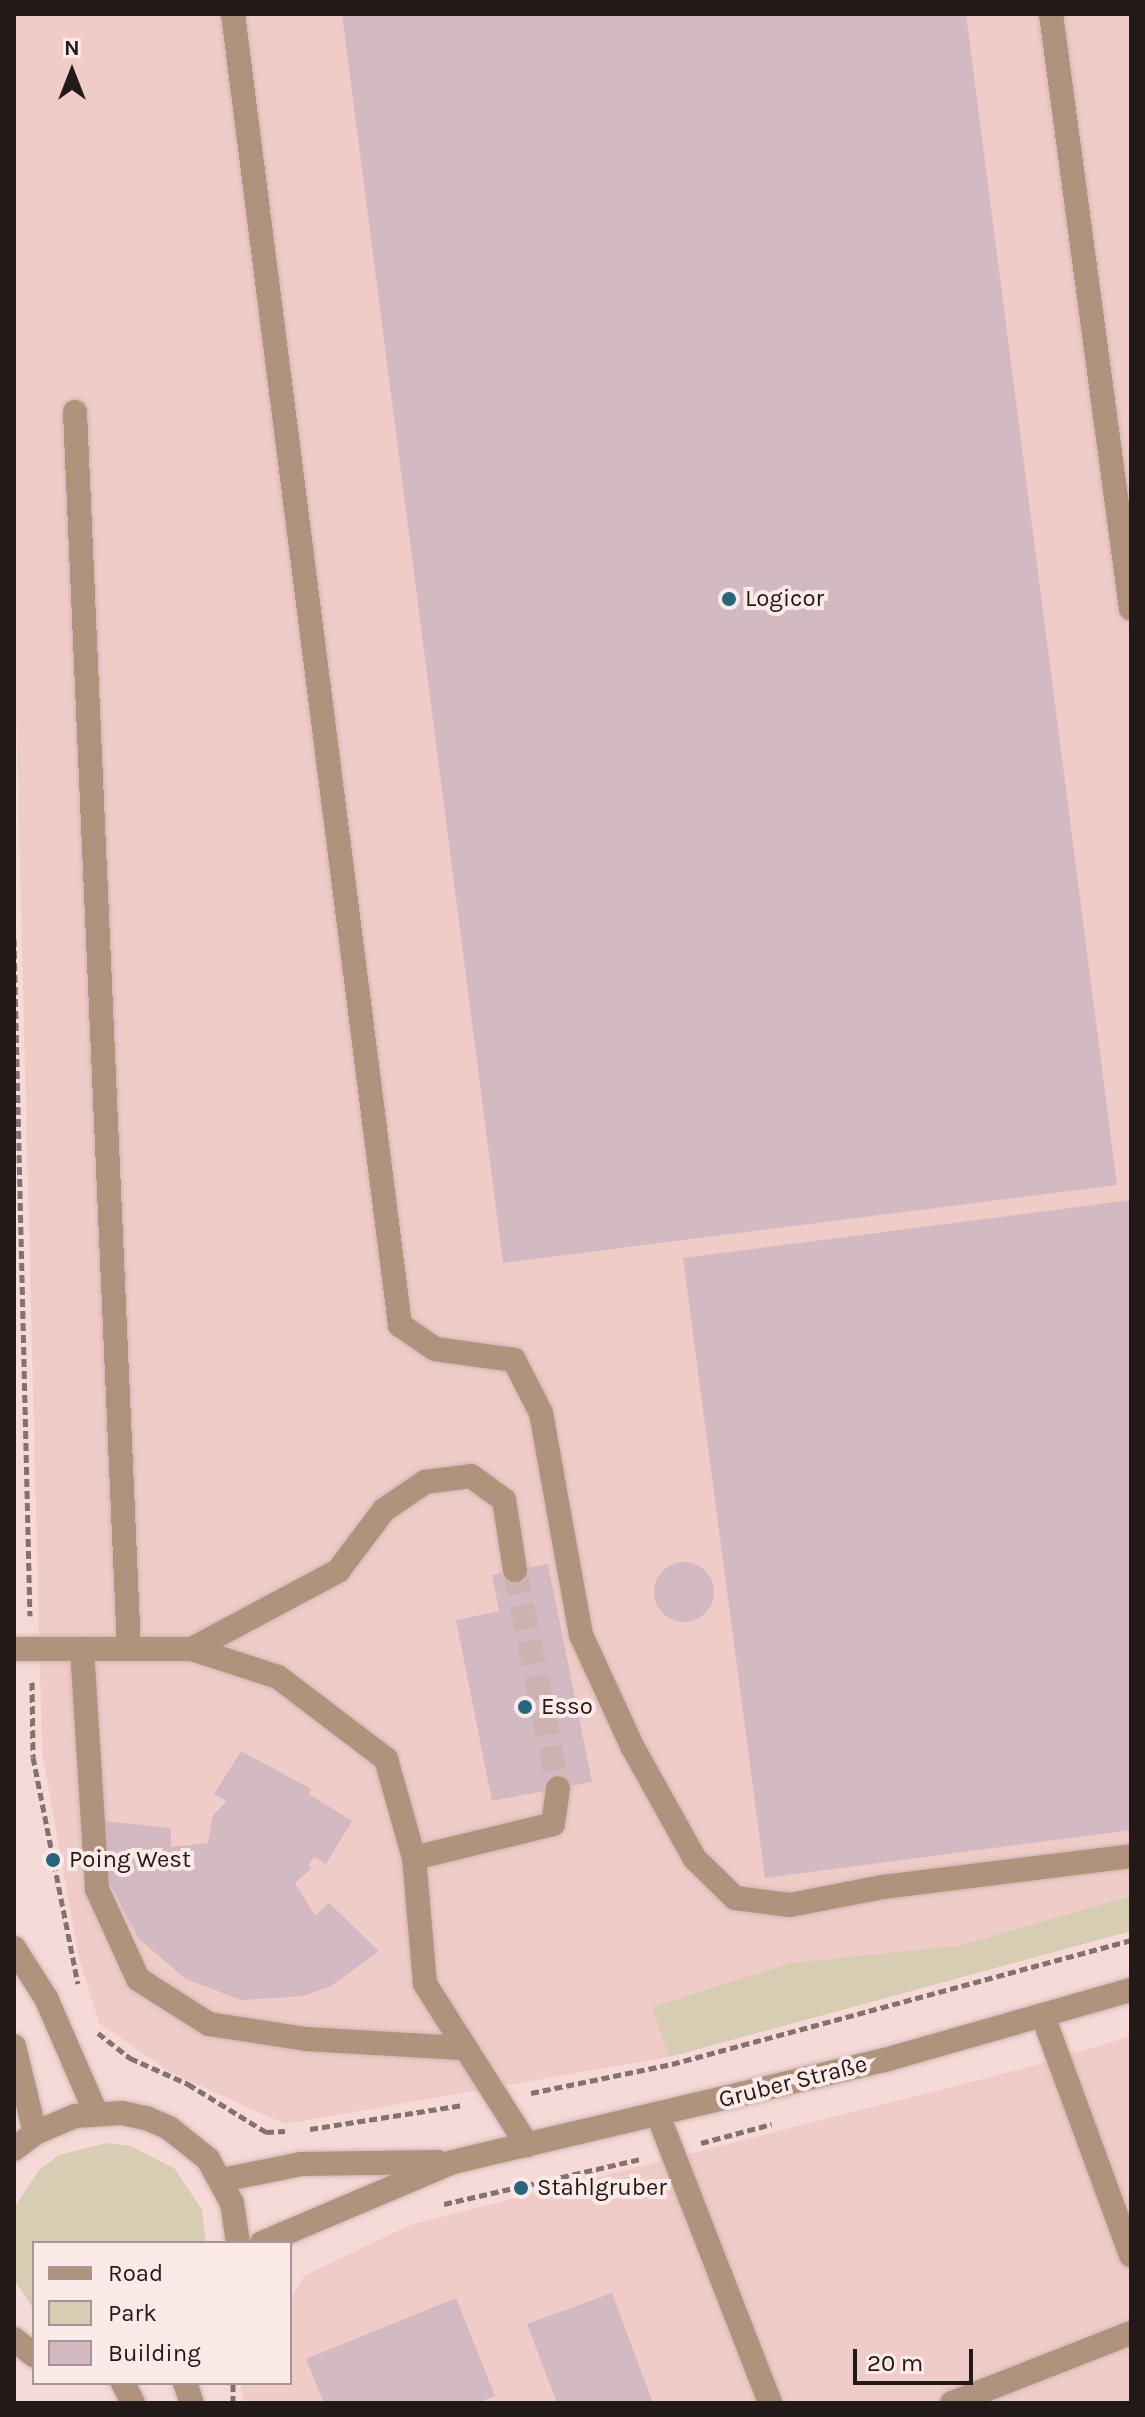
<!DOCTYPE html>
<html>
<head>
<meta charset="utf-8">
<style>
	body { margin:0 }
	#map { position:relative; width:1145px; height:2417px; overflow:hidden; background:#f6dad7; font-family:Karla,sans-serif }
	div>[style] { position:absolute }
	.built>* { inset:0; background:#f0ccc8 }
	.green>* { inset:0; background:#d7cdb3 }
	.building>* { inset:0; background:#d2b9c2 }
	.round { border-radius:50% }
	.minor-tunnel>* { height:24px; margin-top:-12px; transform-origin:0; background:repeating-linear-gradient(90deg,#ccb3b1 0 24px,transparent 0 36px) }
	.path>* { height:5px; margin-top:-2.5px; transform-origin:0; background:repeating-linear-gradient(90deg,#847170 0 8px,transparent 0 12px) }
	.roads { filter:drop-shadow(0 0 2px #d0b7b5) drop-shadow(0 0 2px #d0b7b5) }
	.minor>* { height:24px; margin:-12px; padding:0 12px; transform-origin:12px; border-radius:12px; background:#b0937d }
	.dots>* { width:22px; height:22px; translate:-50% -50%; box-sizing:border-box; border:4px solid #fbeae8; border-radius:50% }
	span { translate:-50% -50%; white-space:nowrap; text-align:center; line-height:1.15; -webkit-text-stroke:8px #fbeae8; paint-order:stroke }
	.poi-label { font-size:24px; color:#231918 }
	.left { translate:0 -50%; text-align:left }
	.street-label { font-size:24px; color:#231918 }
	.frame { position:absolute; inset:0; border:16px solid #231918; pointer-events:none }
	.legend { position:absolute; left:32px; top:2241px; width:260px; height:144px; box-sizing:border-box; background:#fbeae8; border:2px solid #a59695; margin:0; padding:10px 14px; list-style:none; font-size:24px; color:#231918 }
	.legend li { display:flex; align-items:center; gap:16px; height:40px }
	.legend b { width:40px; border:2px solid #a59695 }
	.north { position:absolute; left:32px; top:32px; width:80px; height:80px; -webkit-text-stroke:6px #fbeae8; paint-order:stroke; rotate:0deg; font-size:22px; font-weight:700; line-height:32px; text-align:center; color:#231918 }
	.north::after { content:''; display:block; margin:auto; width:28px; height:36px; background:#231918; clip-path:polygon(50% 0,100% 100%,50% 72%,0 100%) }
	.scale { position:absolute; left:853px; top:2349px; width:120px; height:36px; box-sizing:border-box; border:4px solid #231918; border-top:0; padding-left:10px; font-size:24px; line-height:28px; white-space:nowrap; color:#231918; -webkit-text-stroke:6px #fbeae8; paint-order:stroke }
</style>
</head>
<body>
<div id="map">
	<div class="built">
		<i style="clip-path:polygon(14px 14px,1131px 14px,1131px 1931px,669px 2057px,285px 2124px,170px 2072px,99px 2023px,79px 1958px,42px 1752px,14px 629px)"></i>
		<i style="clip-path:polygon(1131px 2036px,1131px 2403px,245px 2403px,240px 2383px,290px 2383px,290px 2301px,304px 2276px,410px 2225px,1029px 2067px)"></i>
	</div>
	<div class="green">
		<i style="clip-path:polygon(1131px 1896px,1131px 1931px,669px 2057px,652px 2007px,791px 1963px,958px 1946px)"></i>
		<i style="clip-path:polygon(107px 2143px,131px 2146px,175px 2169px,202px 2210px,206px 2243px,34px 2243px,34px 2310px,14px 2279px,14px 2208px,39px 2170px,59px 2155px)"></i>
	</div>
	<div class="building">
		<i style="clip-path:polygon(342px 14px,966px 14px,1117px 1185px,503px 1263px)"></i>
		<i style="clip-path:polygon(1131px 1200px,1131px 1830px,765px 1878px,683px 1258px)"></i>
		<i class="round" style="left:654px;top:1562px;width:60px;height:60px"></i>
		<i style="clip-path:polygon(548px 1564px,592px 1782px,492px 1801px,456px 1620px,499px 1611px,492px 1575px)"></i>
		<i style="clip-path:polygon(241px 1751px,311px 1789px,309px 1794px,352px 1821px,326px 1864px,314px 1857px,308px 1865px,312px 1868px,295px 1883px,315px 1915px,329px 1903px,379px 1951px,331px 1986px,303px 1996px,241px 2000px,186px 1979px,139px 1939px,109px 1882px,104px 1821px,171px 1828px,171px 1847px,208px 1843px,213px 1815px,227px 1801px,214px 1794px)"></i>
		<i style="clip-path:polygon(612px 2293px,653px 2403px,557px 2403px,527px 2324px)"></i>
		<i style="clip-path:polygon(456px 2298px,495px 2396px,477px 2403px,324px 2403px,306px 2359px)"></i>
	</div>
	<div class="minor-tunnel">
		<i style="left:515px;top:1570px;width:222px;rotate:78.8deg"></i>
	</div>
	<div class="path">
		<i style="left:14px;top:939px;width:677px;rotate:88.65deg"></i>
		<i style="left:32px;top:1682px;width:75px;rotate:89.2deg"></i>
		<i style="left:33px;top:1757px;width:231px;rotate:78.8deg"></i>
		<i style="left:98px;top:2033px;width:41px;rotate:38deg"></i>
		<i style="left:130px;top:2058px;width:64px;rotate:24.1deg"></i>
		<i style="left:188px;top:2084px;width:92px;rotate:31.6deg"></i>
		<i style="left:266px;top:2132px;width:19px;rotate:-3deg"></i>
		<i style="left:531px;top:2093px;width:144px;rotate:-11.6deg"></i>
		<i style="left:672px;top:2064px;width:475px;rotate:-15.1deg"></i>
		<i style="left:310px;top:2129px;width:155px;rotate:-8.9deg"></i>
		<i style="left:701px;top:2143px;width:73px;rotate:-15deg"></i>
		<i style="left:444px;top:2204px;width:202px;rotate:-12.9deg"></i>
		<i style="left:233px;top:2403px;width:20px;rotate:-90deg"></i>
	</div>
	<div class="roads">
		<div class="minor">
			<i style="left:233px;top:14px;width:1322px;rotate:82.74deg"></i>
			<i style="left:400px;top:1325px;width:42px;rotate:34.4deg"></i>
			<i style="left:435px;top:1349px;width:80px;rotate:7.9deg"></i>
			<i style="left:514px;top:1360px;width:59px;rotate:63deg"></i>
			<i style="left:541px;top:1413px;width:226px;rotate:79.8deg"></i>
			<i style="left:581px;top:1635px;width:122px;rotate:65.3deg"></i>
			<i style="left:632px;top:1746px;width:129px;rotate:60.9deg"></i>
			<i style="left:695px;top:1859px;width:56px;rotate:44.3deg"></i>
			<i style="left:735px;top:1898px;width:55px;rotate:7.3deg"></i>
			<i style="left:790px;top:1905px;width:95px;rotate:-11deg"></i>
			<i style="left:883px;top:1887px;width:250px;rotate:-7.1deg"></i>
			<i style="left:1051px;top:14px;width:600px;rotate:82.34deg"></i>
			<i style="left:75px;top:412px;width:1236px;rotate:87.5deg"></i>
			<i style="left:14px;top:1649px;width:178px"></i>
			<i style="left:192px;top:1649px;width:90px;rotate:18deg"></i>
			<i style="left:278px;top:1677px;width:136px;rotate:37.2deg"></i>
			<i style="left:386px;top:1759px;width:103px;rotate:74.2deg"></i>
			<i style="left:414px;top:1858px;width:126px;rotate:85deg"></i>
			<i style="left:425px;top:1984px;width:191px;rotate:57.6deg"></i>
			<i style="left:82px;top:1649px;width:240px;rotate:86.4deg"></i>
			<i style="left:97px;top:1889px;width:99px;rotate:65.5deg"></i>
			<i style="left:138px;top:1979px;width:84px;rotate:32.4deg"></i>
			<i style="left:209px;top:2024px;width:98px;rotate:8.8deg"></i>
			<i style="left:306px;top:2039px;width:155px;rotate:3.3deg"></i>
			<i style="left:192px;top:1649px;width:166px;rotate:-28.1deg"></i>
			<i style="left:338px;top:1571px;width:76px;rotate:-53deg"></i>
			<i style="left:384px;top:1510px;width:50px;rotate:-34.3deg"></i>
			<i style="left:425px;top:1482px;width:46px;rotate:-7.4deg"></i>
			<i style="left:471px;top:1476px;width:41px;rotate:36deg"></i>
			<i style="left:504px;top:1500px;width:71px;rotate:81.1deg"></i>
			<i style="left:414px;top:1858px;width:143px;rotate:-13.7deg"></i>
			<i style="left:553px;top:1824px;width:36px;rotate:-82deg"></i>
			<i style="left:14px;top:1948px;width:59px;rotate:57.4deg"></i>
			<i style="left:46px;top:1998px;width:125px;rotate:66.5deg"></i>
			<i style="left:1043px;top:2016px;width:255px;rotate:69.8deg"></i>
			<i style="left:14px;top:2046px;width:89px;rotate:76.4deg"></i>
			<i style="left:658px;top:2115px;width:309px;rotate:68.7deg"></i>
			<i style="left:14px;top:2149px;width:26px;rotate:-37deg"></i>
			<i style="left:35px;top:2133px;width:43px;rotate:-23deg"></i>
			<i style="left:75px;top:2116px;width:47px;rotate:-3.7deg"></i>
			<i style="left:122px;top:2113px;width:25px;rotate:12deg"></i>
			<i style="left:146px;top:2118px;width:25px;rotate:23deg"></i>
			<i style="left:169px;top:2128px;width:50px;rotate:38.5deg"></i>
			<i style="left:208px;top:2159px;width:50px;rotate:61.4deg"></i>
			<i style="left:232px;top:2203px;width:40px;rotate:81.5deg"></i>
			<i style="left:222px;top:2180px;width:81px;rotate:-11.4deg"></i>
			<i style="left:301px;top:2164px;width:137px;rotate:-0.8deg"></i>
			<i style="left:262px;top:2243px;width:207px;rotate:-23deg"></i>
			<i style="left:453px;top:2162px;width:444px;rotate:-13.3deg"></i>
			<i style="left:885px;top:2060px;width:256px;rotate:-15.9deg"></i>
			<i style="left:14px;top:2339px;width:26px;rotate:39deg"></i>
			<i style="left:123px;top:2383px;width:22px;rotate:63deg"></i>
			<i style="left:185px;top:2383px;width:21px;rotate:71deg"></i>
			<i style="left:952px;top:2403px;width:192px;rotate:-21.4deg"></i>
		</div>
	</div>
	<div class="dots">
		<i style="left:729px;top:599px;background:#28667c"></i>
		<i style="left:525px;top:1707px;background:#28667c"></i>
		<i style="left:53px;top:1860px;background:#28667c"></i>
		<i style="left:521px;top:2188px;background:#28667c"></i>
	</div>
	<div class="poi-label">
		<span class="left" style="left:745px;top:599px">Logicor</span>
		<span class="left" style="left:541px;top:1707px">Esso</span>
		<span class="left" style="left:69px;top:1860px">Poing West</span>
		<span class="left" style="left:537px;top:2188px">Stahlgruber</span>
	</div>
	<div class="street-label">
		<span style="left:793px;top:2082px;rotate:-14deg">Gruber Straße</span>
	</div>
	<div class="frame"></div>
	<ul class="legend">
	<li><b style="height:10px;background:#b0937d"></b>Road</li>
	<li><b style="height:22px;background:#d7cdb3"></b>Park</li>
	<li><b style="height:22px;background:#d2b9c2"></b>Building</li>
	</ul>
	<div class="north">N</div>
	<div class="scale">20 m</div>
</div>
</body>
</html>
